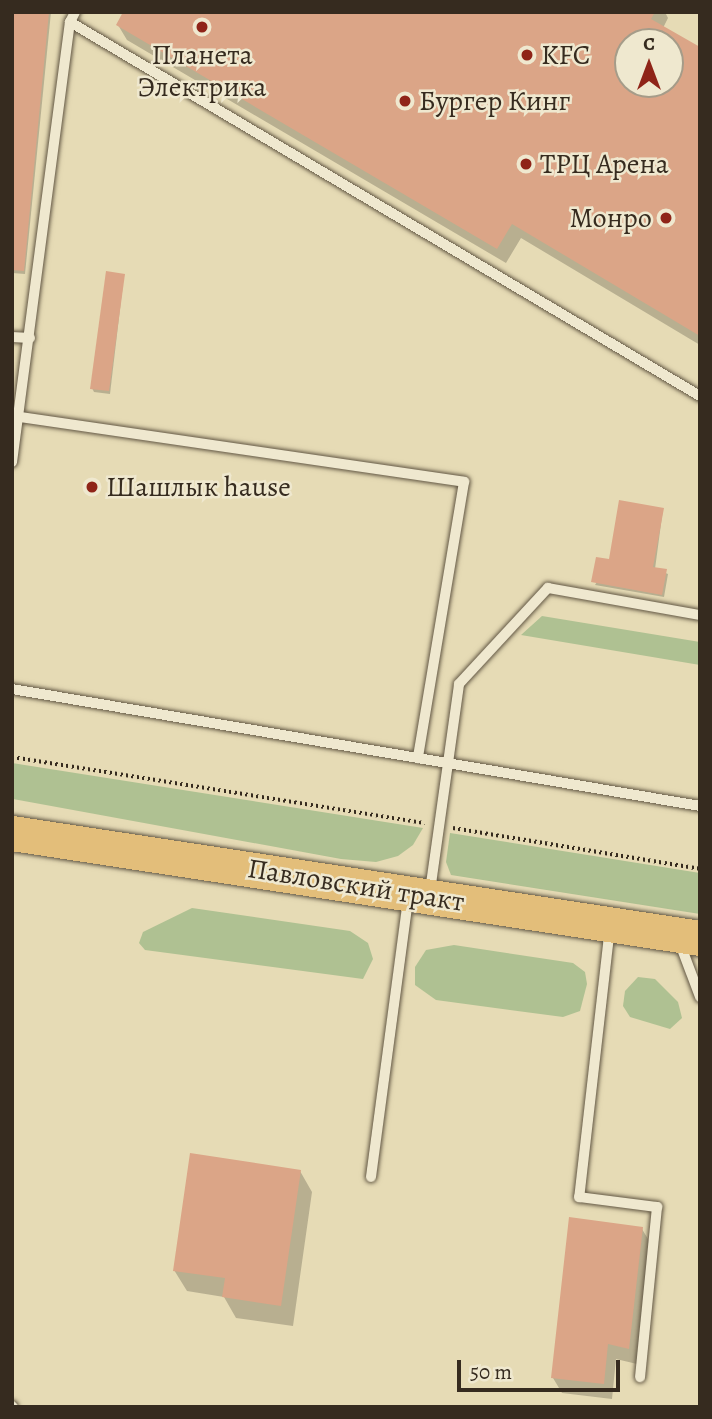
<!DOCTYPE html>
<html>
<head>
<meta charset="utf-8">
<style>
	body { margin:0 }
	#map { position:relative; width:712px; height:1419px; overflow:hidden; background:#e6dbb5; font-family:Alegreya,serif }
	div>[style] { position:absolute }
	.green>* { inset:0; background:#afc192 }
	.shadow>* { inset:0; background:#0003 }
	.building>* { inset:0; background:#dba587 }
	.path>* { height:3.5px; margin-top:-1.75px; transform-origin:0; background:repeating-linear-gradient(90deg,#362b1f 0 2px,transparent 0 5.5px) }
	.roads { filter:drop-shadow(0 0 2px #625744) drop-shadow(0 0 2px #625744) }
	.service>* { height:10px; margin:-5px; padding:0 5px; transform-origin:5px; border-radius:5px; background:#efe8cf }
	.primary>* { height:35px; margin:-17.5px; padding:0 17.5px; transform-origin:17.5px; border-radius:17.5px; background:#e3be7a }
	.dots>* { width:19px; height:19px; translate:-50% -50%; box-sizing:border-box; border:4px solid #efe8cf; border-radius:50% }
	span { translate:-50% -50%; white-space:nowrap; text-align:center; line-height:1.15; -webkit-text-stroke:5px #efe8cf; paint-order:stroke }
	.poi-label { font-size:28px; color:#362b1f }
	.left { translate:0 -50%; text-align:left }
	.right { translate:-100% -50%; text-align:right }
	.street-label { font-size:28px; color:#362b1f }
	.frame { position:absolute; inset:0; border:14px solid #362b1f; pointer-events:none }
	.north { position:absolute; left:614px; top:28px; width:70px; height:70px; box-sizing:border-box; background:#efe8cf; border:2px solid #a59c89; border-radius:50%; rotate:0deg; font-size:19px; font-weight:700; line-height:28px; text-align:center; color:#362b1f }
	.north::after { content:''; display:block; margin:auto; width:24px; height:32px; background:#8f2418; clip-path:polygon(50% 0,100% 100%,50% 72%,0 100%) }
	.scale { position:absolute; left:457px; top:1360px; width:163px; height:32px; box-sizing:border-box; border:4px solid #362b1f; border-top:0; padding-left:9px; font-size:21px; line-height:24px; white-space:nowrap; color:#362b1f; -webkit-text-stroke:5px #efe8cf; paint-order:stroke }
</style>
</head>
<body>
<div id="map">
	<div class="green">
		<i style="clip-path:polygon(542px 616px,700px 642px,700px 665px,521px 635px)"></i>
		<i style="clip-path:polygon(12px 763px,423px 828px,413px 845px,398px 856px,376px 862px,341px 859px,13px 799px)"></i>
		<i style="clip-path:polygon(450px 833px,700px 873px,700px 914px,451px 875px,446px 862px)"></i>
		<i style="clip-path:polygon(192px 908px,350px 931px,368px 943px,373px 959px,363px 979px,145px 950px,139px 943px,143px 932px)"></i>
		<i style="clip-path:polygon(454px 945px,573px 963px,585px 972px,587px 984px,580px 1011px,563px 1017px,436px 1000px,415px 985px,415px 967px,426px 950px)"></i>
		<i style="clip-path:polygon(638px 977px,655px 979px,678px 1002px,682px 1018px,670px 1029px,630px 1017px,623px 1006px,625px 991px)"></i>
	</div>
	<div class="shadow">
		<i style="clip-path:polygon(12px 12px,51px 12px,25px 274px,12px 273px)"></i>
		<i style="clip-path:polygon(evenodd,125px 12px,665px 12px,668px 18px,663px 28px,700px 49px,700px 345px,521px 238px,506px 263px,127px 40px,118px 25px,125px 12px,628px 42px,670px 42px,670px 84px,628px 84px,628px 42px)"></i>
		<i style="clip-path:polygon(124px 275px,110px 394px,94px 392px,92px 388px)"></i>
		<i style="clip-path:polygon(663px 509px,655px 569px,668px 574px,664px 597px,595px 585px,610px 561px)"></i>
		<i style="clip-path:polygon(300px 1171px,312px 1192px,293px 1326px,236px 1318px,224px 1297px,187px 1291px,174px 1270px)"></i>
		<i style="clip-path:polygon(642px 1229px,651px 1244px,637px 1364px,616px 1359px,612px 1399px,562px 1393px,553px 1378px)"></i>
	</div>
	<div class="building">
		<i style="clip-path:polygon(12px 12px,49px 12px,24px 271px,12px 270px)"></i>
		<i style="clip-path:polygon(evenodd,123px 12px,655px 12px,651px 19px,700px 47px,700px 336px,512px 224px,497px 249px,116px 25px,123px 12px,628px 42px,670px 42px,670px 84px,628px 84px,628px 42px)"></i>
		<i style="clip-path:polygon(106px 271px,125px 274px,109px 391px,90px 389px)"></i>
		<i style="clip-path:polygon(619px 500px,664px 508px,653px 567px,667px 569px,662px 595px,591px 582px,596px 557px,609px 559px)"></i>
		<i style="clip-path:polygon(190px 1153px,301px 1170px,281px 1306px,222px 1297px,225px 1278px,173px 1271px)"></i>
		<i style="clip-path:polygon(569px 1217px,643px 1227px,629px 1349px,608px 1344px,604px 1384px,551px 1378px)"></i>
	</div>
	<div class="path">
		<i style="left:12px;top:757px;width:418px;rotate:9.1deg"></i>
		<i style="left:453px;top:828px;width:250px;rotate:9.4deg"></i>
	</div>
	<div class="roads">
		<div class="service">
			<i style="left:70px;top:22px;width:733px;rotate:30.7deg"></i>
			<i style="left:12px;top:337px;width:18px;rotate:3deg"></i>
			<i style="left:20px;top:417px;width:449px;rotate:8.3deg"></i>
			<i style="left:464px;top:482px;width:280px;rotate:99.5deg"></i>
			<i style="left:12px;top:462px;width:444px;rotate:-82.5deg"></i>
			<i style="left:70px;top:22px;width:11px;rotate:-63deg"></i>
			<i style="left:12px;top:689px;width:698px;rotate:9.65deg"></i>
			<i style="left:430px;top:891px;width:209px;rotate:-82deg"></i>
			<i style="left:459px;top:684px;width:131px;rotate:-47.2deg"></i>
			<i style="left:548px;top:588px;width:154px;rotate:10.1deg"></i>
			<i style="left:610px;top:927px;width:272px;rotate:96.5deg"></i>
			<i style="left:579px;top:1197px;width:79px;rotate:7.3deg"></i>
			<i style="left:657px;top:1207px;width:171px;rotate:95.7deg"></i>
			<i style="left:679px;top:941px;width:60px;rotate:69.4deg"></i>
			<i style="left:371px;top:1177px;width:280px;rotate:-82.4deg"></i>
			<i style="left:12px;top:1406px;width:1px;rotate:45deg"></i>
		</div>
		<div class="primary">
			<i style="left:12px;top:833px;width:696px;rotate:8.68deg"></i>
		</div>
	</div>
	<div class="dots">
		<i style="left:202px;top:27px;background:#8f2418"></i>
		<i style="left:527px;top:55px;background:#8f2418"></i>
		<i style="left:405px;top:101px;background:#8f2418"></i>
		<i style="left:526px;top:164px;background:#8f2418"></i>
		<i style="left:666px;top:218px;background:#8f2418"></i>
		<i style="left:92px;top:487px;background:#8f2418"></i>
	</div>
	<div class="poi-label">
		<span style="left:202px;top:71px">Планета<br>Электрика</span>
		<span class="left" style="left:541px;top:55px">KFC</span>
		<span class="left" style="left:419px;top:101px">Бургер Кинг</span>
		<span class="left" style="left:540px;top:164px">ТРЦ Арена</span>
		<span class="right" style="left:652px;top:218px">Монро</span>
		<span class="left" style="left:106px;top:487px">Шашлык hause</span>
	</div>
	<div class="street-label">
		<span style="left:356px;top:885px;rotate:9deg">Павловский тракт</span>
	</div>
	<div class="frame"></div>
	<div class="north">С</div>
	<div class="scale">50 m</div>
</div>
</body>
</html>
